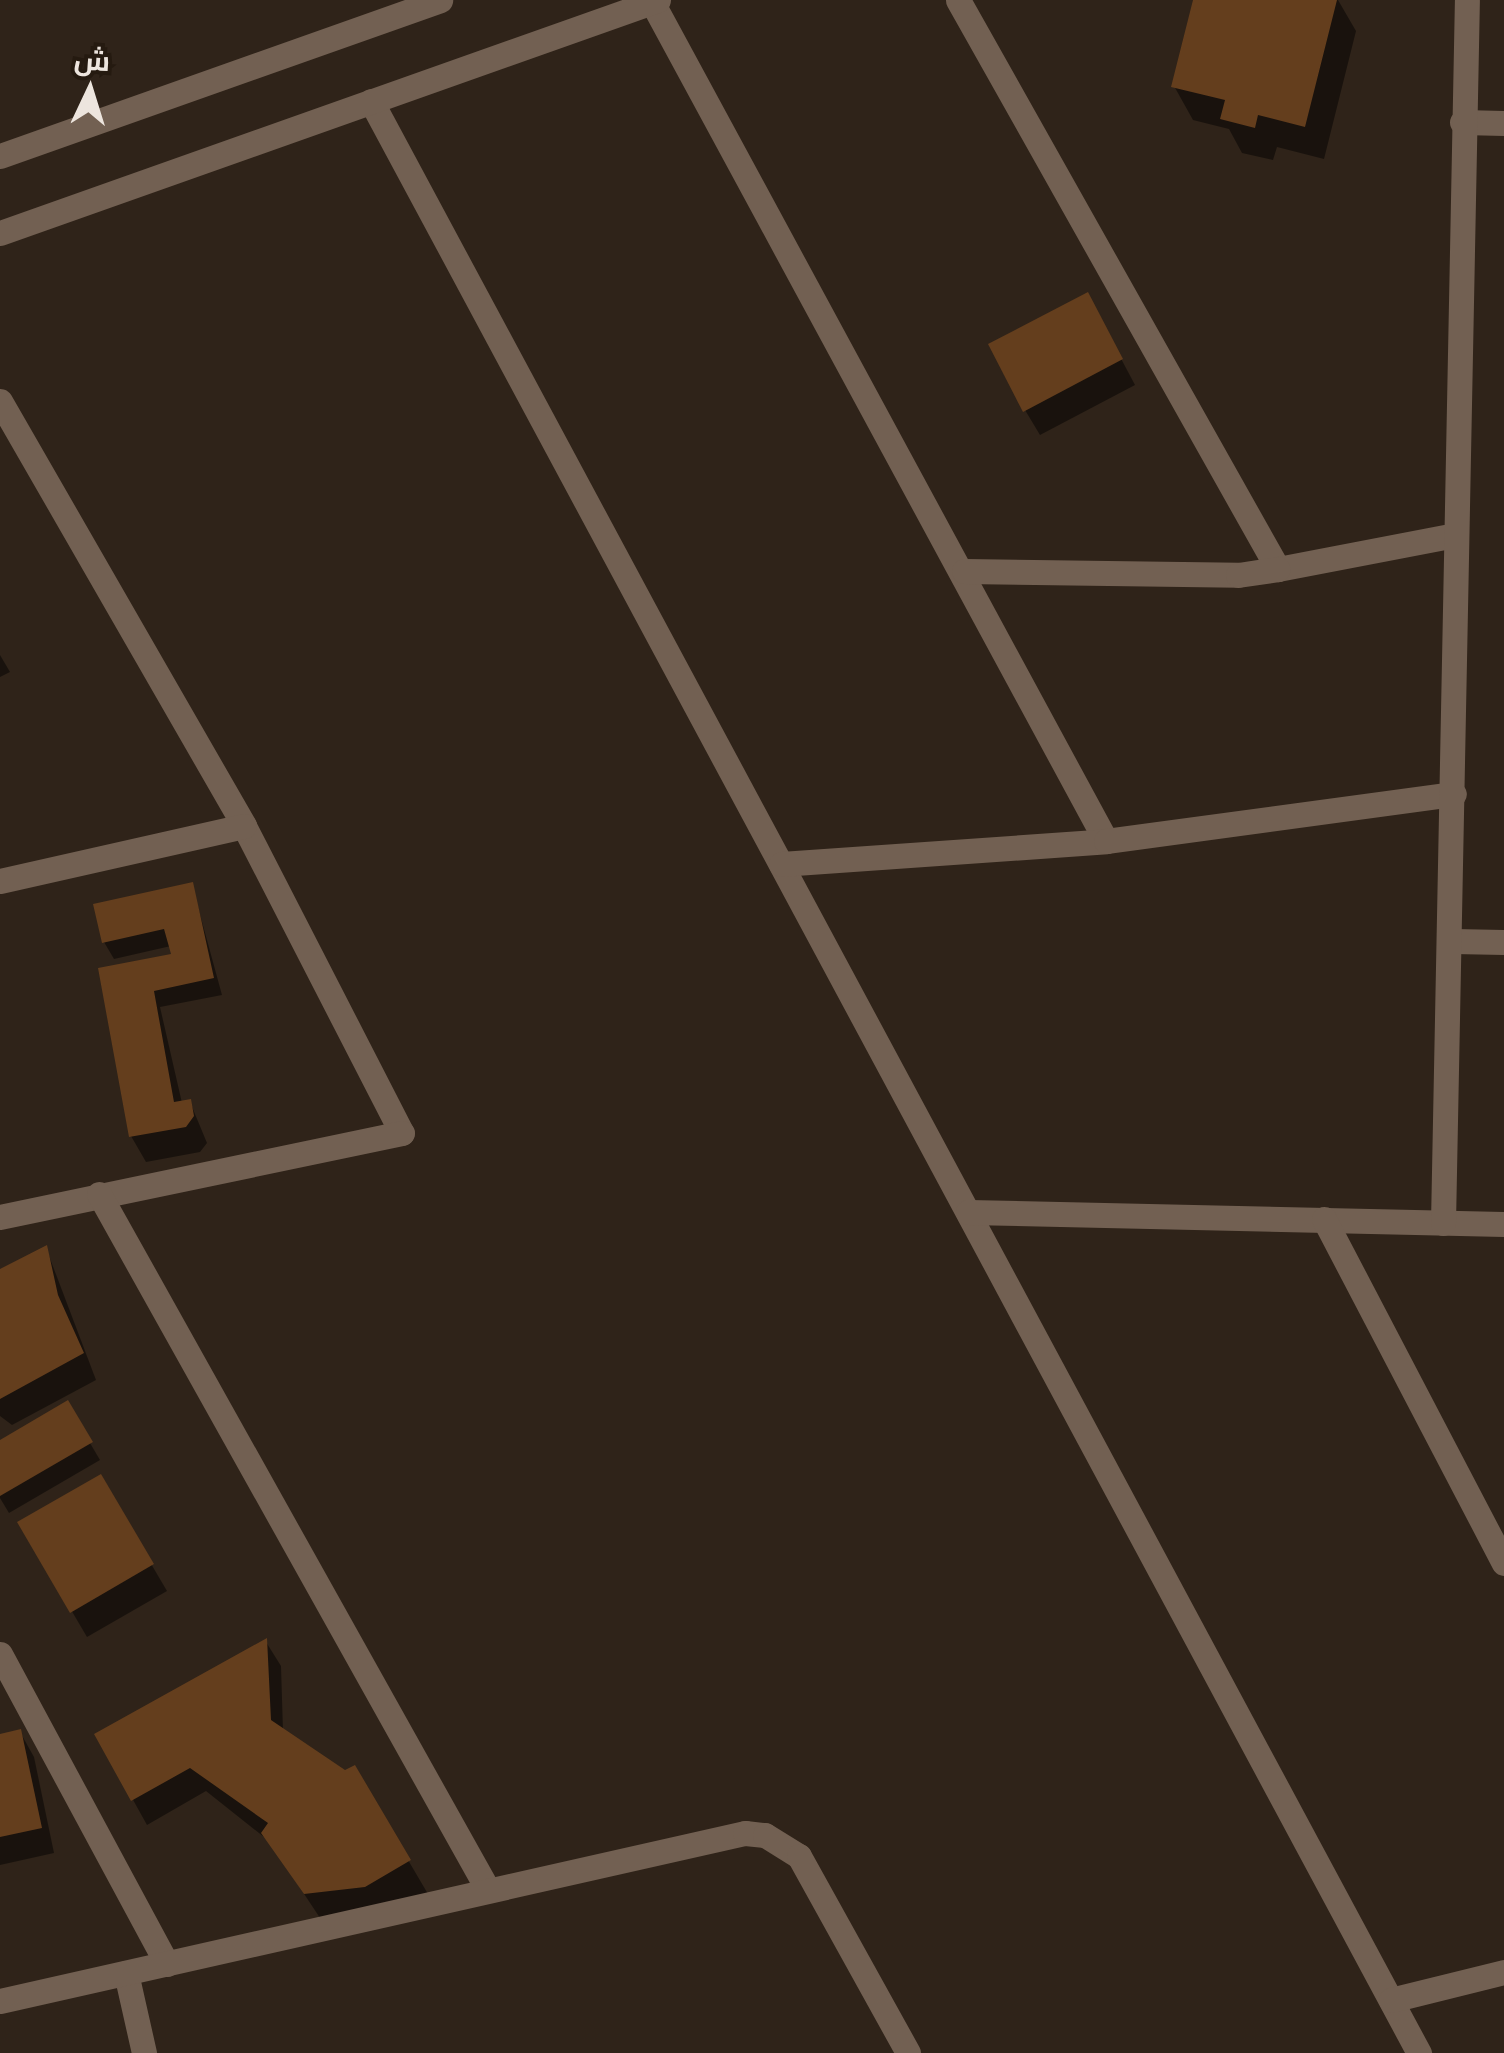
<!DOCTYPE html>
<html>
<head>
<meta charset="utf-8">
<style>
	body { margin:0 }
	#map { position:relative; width:1504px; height:2053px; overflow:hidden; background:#2f2319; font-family:Figtree,Cairo,sans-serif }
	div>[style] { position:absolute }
	.shadow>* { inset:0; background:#0007 }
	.building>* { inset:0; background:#643e1d }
	.minor>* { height:25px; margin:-12.5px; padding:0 12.5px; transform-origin:12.5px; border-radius:12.5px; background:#726052 }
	span { translate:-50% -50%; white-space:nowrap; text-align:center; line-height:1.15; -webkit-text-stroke:8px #251a10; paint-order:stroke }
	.north { position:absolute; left:40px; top:40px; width:100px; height:100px; -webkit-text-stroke:8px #251a10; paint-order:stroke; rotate:4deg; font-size:28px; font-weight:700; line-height:40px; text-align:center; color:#ede5de }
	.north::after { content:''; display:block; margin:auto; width:35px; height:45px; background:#ede5de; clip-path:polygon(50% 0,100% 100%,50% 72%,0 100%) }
</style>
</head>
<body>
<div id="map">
	<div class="shadow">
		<i style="clip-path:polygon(1196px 0,1338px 0,1356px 31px,1324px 159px,1277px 147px,1273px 160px,1242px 153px,1229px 129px,1193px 120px,1174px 86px)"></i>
		<i style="clip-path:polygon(1101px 321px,1135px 385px,1040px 435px,1025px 410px)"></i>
		<i style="clip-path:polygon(0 655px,10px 672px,0 677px)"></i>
		<i style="clip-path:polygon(192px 885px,222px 995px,160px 1007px,182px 1103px,190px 1102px,207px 1143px,200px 1152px,146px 1162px,131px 1136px,108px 1003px,174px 956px,171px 946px,114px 959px,104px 942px)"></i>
		<i style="clip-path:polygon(46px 1248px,96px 1380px,12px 1425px,0 1416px,0 1272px)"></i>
		<i style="clip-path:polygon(67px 1404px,100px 1460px,9px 1513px,0 1498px,0 1443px)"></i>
		<i style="clip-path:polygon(100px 1477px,167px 1591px,87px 1637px,20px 1523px)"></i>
		<i style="clip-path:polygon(266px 1642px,281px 1666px,283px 1731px,345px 1773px,354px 1768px,428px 1894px,326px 1927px,269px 1841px,206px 1791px,147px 1825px,97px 1735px)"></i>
		<i style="clip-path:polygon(20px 1732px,34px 1757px,54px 1853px,0 1865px,0 1736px)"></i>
	</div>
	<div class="building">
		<i style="clip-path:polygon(1193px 0,1337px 0,1305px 127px,1258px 115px,1255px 128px,1220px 119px,1225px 100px,1171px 87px)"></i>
		<i style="clip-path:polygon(1088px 292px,1123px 359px,1023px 412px,988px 344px)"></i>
		<i style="clip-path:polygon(193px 882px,214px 978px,154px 991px,174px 1102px,191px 1099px,194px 1116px,186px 1127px,129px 1137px,98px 968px,171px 954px,164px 929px,102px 943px,93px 904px)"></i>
		<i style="clip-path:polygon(47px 1245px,58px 1295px,84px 1353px,0 1399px,0 1269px)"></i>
		<i style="clip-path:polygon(68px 1400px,93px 1442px,0 1496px,0 1440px)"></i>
		<i style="clip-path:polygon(101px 1474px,154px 1564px,70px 1613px,17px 1522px)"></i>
		<i style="clip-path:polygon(267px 1638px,271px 1720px,345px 1770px,355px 1765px,411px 1860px,365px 1887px,304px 1894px,261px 1833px,268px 1823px,190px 1768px,131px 1801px,94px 1734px)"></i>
		<i style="clip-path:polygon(21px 1729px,42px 1828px,0 1837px,0 1734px)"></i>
	</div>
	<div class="minor">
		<i style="left:958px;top:0;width:653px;rotate:60.65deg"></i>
		<i style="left:1278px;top:569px;width:179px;rotate:-10.9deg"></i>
		<i style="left:652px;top:2px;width:954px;rotate:61.58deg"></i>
		<i style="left:371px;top:101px;width:2216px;rotate:61.77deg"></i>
		<i style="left:1462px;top:122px;width:42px;rotate:1.4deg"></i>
		<i style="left:0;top:156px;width:467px;rotate:-19.5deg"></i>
		<i style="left:0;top:233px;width:698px;rotate:-19.5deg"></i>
		<i style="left:0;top:401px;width:490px;rotate:60.1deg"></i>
		<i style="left:244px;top:826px;width:345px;rotate:62.8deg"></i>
		<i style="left:402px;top:1133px;width:411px;rotate:168.2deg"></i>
		<i style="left:964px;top:571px;width:274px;rotate:0.8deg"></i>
		<i style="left:1238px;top:575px;width:40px;rotate:-8.5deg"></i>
		<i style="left:781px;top:864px;width:326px;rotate:-4deg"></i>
		<i style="left:1106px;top:841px;width:351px;rotate:-7.7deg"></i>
		<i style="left:0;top:881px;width:250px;rotate:-12.7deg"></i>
		<i style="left:1453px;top:941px;width:51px;rotate:1.1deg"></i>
		<i style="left:99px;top:1194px;width:797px;rotate:60.8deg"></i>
		<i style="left:968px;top:1212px;width:536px;rotate:1.28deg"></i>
		<i style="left:1324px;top:1219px;width:388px;rotate:62.4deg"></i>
		<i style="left:1443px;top:1223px;width:1223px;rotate:-88.88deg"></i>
		<i style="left:0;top:1654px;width:352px;rotate:61.7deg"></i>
		<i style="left:126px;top:1973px;width:82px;rotate:77.3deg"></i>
		<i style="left:1391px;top:2000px;width:116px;rotate:-13.9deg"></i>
		<i style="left:0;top:2001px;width:764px;rotate:-12.71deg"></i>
		<i style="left:745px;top:1833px;width:20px;rotate:6deg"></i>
		<i style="left:765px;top:1835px;width:40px;rotate:32deg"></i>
		<i style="left:799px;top:1856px;width:225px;rotate:61deg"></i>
	</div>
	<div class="north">ش</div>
</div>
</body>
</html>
